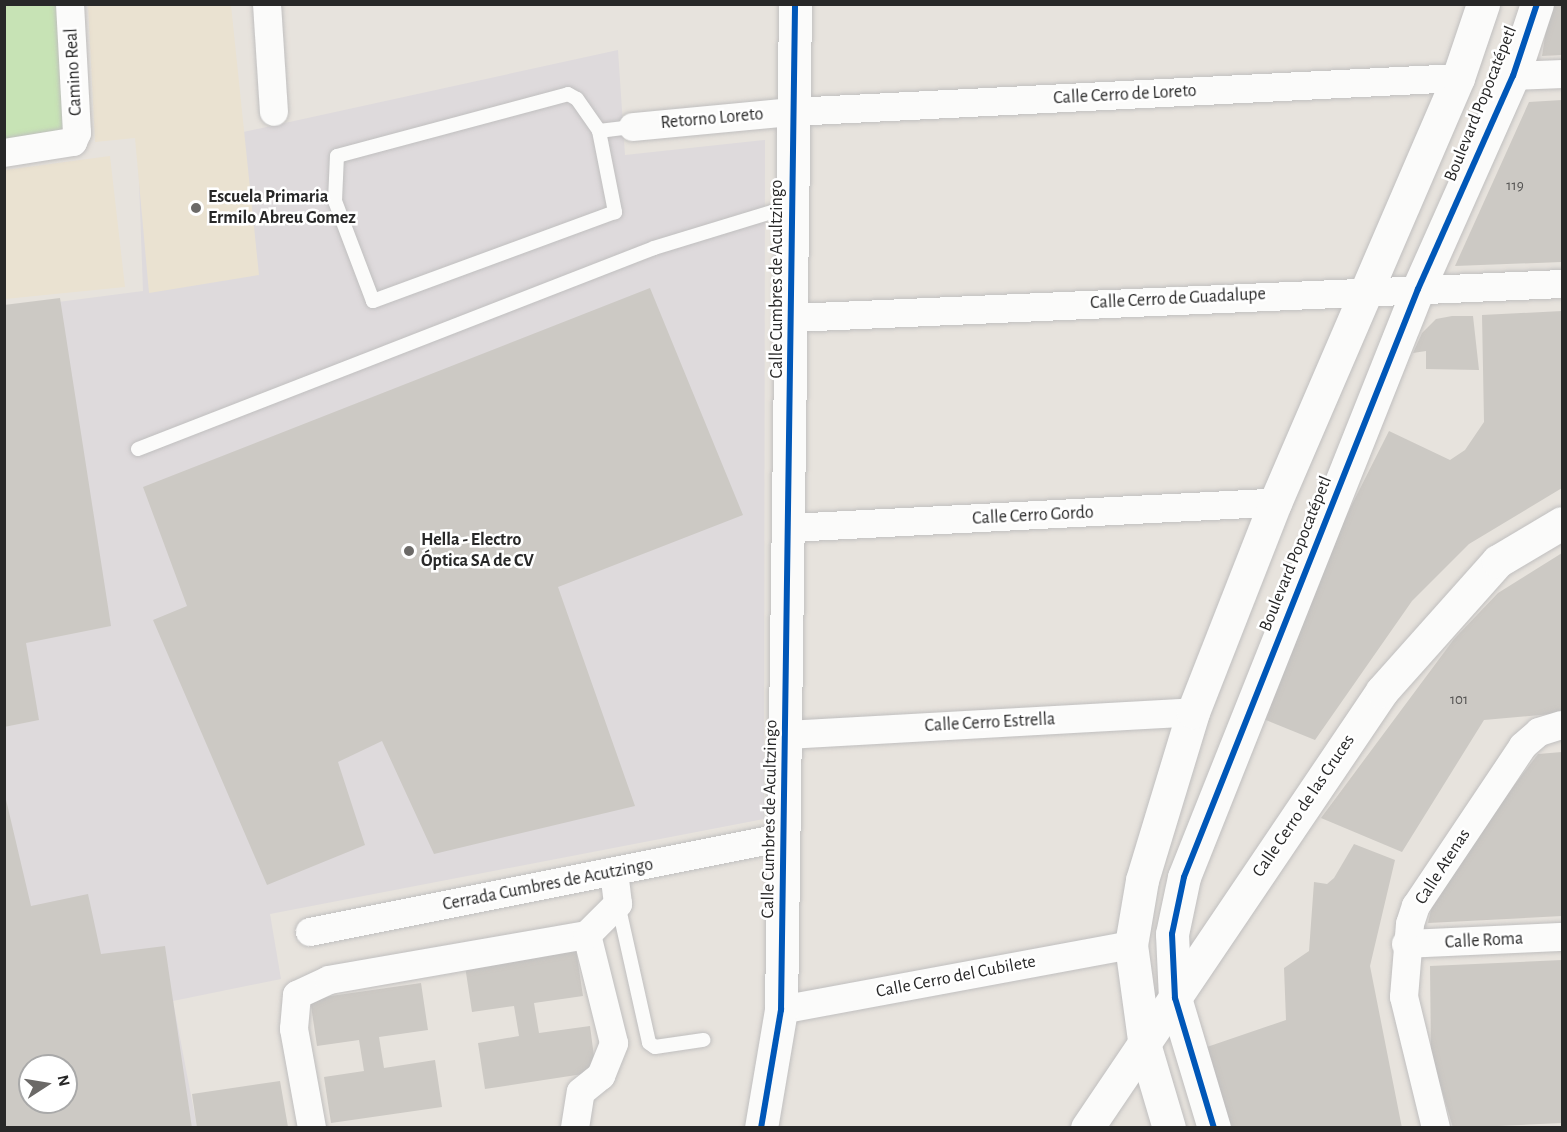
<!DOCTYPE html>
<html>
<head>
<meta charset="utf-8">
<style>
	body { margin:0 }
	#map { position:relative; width:1567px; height:1132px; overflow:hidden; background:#e7e3dd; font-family:"Alegreya Sans",sans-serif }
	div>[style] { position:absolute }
	.industrial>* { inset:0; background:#dedadc }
	.education>* { inset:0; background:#eae2d1 }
	.green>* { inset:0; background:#c7e3b5 }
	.building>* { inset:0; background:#ccc9c4 }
	.roads { filter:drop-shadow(0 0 2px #c0bfbf) drop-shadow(0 0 2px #c0bfbf) }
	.service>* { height:14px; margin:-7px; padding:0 7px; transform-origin:7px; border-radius:7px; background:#fbfbfa }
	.minor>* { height:28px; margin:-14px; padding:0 14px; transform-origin:14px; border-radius:14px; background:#fbfbfa }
	.tertiary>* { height:33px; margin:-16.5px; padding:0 16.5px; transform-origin:16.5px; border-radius:16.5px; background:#fbfbfa }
	.cycleway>* { height:6px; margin:-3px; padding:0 3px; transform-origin:3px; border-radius:3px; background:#0057b8 }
	.dots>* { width:16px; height:16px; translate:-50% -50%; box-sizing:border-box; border:3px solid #fff; border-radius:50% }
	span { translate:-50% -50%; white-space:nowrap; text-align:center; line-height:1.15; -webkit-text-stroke:5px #fff; paint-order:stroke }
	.number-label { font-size:15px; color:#535251 }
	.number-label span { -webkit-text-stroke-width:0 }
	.street-label { font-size:18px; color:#282828 }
	.poi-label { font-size:18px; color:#282828; font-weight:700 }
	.left { translate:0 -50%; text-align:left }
	.frame { position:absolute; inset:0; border:6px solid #282828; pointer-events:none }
	.north { position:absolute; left:18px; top:1054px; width:60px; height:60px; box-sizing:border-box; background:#fff; border:2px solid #a9a9a9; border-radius:50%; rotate:78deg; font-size:16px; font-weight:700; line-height:24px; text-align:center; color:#282828 }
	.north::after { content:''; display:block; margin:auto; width:21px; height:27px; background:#6b6967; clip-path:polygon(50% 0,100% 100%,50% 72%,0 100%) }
</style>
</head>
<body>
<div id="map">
	<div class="industrial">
		<i style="clip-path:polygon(evenodd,618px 50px,625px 155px,765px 140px,764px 819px,270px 914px,281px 979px,173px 1001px,197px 1127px,5px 1127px,4px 309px,143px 291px,138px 155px,618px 50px,30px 1066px,66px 1066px,66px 1102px,30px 1102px,30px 1066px)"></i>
	</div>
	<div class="education">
		<i style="clip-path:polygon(88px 5px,231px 5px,259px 275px,149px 293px,135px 138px,95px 142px)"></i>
		<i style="clip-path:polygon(110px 156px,125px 287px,5px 299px,5px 170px)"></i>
	</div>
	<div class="green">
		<i style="clip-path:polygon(4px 5px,62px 5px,68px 134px,5px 144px)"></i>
	</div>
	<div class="building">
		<i style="clip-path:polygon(1550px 4px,1562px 4px,1562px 55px,1542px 56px)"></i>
		<i style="clip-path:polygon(1562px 100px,1562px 262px,1455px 266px,1529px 102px)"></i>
		<i style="clip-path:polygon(650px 288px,743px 515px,558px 587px,635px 806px,434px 854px,382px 741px,338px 762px,365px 845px,267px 885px,153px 620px,187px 606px,143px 487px)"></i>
		<i style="clip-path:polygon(60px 298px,111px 626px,26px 643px,39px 720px,4px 727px,4px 305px)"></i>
		<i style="clip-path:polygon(1562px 311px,1562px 488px,1469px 544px,1412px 601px,1315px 740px,1261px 718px,1324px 560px,1389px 431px,1450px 460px,1465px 450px,1484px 422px,1482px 315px)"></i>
		<i style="clip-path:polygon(1452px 316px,1473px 316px,1479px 370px,1426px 369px,1426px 351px,1413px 353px,1422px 333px,1436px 319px)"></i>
		<i style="clip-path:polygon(1562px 553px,1562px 713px,1484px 720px,1402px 852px,1321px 818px,1454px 639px,1498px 593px)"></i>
		<i style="clip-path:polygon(1562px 752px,1562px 916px,1428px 923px,1436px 888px,1538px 754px)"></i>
		<i style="clip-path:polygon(evenodd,4px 791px,31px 906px,88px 894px,101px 954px,165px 946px,192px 1128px,4px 1128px,4px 791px,30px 1066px,66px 1066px,66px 1102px,30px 1102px,30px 1066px)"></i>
		<i style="clip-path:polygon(1354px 844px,1395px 860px,1370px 966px,1402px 1128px,1228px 1128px,1204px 1048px,1286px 1020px,1284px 968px,1309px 951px,1314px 882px,1327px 884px,1334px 878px)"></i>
		<i style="clip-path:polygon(576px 949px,583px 996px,534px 1003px,539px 1033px,590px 1026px,596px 1072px,485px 1089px,478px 1043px,519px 1036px,514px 1006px,472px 1012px,465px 966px)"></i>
		<i style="clip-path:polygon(1562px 960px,1562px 1123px,1453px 1128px,1431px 1054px,1430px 966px)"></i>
		<i style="clip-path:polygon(421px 983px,428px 1030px,379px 1037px,384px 1068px,435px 1060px,442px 1107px,331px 1123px,324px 1077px,364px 1071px,359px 1040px,317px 1046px,310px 999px)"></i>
		<i style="clip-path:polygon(280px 1081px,288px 1127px,197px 1128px,192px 1094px)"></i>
	</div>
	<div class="roads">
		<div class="service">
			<i style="left:568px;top:94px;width:10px;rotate:29deg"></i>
			<i style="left:577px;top:99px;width:39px;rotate:55deg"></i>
			<i style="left:599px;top:131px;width:83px;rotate:78.8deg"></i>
			<i style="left:615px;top:212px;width:258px;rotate:159.8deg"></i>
			<i style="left:373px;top:301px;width:107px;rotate:-110.8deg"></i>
			<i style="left:335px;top:201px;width:45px;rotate:-87.5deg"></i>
			<i style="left:337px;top:156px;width:239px;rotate:-15deg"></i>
			<i style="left:599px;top:131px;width:34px;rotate:-7deg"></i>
			<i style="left:138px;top:449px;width:554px;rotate:-21.28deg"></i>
			<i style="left:654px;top:248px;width:143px;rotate:-17deg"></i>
			<i style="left:618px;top:904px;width:142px;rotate:77.4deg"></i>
			<i style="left:649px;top:1043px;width:7px;rotate:34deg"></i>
			<i style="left:655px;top:1047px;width:49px;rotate:-8.3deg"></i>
		</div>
		<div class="minor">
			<i style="left:267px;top:4px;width:108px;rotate:86.3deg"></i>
			<i style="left:1513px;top:76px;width:49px;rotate:-2.3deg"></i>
			<i style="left:633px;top:127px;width:160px;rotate:-5.4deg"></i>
			<i style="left:792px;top:112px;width:667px;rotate:-2.92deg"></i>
			<i style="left:4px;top:153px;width:70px;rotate:-9.1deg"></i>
			<i style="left:73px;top:142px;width:10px;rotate:-66deg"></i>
			<i style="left:77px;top:133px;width:129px;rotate:-93.1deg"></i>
			<i style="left:793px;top:318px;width:770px;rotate:-2.53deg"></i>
			<i style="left:790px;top:528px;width:486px;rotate:-3deg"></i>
			<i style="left:787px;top:735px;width:407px;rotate:-3.2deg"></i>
			<i style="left:310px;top:932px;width:485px;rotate:-11.3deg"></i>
			<i style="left:1406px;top:944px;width:156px;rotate:-2.6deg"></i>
			<i style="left:781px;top:1010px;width:356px;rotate:-10.5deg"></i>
			<i style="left:312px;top:1128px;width:101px;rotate:-100.3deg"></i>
			<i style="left:294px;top:1029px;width:34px;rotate:-85deg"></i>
			<i style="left:297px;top:995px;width:35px;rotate:-25deg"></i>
			<i style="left:329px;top:980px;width:262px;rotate:-9.9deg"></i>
			<i style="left:575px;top:1128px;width:36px;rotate:-81deg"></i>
			<i style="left:581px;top:1092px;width:26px;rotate:-39deg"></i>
			<i style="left:601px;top:1076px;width:35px;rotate:-68deg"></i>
			<i style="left:614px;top:1043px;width:111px;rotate:-104deg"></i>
			<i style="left:587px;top:935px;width:44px;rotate:-45deg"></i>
			<i style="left:618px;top:904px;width:31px;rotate:-97deg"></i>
			<i style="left:1436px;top:1128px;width:135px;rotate:-103.7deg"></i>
			<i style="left:1404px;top:997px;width:73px;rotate:-85.3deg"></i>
			<i style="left:1410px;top:924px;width:19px;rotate:-72deg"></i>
			<i style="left:1416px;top:906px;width:192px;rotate:-56.2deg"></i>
			<i style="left:1523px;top:746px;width:21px;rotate:-41deg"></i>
			<i style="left:1539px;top:732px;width:24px;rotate:-17deg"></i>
		</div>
		<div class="tertiary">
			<i style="left:761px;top:1128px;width:120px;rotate:-80.4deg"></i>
			<i style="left:781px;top:1010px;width:1006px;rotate:-89.2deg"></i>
			<i style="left:1087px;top:1128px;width:527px;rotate:-55.98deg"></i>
			<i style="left:1382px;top:691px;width:174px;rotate:-48.3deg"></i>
			<i style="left:1498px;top:561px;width:74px;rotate:-30.7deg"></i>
			<i style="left:1169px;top:1128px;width:84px;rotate:-106.5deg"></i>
			<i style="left:1145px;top:1047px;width:103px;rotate:-97.8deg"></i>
			<i style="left:1131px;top:945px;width:66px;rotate:-80.4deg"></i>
			<i style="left:1142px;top:880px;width:176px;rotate:-73.1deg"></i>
			<i style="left:1193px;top:712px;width:225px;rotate:-68.6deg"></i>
			<i style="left:1275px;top:503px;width:463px;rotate:-66.7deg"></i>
			<i style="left:1458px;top:78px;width:78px;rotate:-71.3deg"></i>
			<i style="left:1214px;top:1128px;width:136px;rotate:-106.7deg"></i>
			<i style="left:1175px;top:998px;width:64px;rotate:-92.7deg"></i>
			<i style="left:1172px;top:934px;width:58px;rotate:-78.1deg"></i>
			<i style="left:1184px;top:877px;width:633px;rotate:-68.3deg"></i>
			<i style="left:1418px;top:289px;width:233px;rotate:-66deg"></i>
			<i style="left:1513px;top:76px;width:76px;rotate:-71.6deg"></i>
		</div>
	</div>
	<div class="cycleway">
		<i style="left:761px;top:1128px;width:120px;rotate:-80.4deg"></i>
		<i style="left:781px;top:1010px;width:1006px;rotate:-89.2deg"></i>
		<i style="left:1214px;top:1128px;width:136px;rotate:-106.7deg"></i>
		<i style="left:1175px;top:998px;width:64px;rotate:-92.7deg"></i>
		<i style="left:1172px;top:934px;width:58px;rotate:-78.1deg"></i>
		<i style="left:1184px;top:877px;width:633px;rotate:-68.3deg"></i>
		<i style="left:1418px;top:289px;width:233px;rotate:-66deg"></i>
		<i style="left:1513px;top:76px;width:76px;rotate:-71.6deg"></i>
	</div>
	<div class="dots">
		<i style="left:196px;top:208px;background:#6b6967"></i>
		<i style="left:409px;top:551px;background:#6b6967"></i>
	</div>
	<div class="number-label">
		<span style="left:1515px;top:186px">119</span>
		<span style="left:1459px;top:700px">101</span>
	</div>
	<div class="street-label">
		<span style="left:74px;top:72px;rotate:-93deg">Camino Real</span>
		<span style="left:1125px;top:95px;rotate:-3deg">Calle Cerro de Loreto</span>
		<span style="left:1481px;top:104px;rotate:-68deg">Boulevard Popocatépetl</span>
		<span style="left:712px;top:119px;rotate:-5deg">Retorno Loreto</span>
		<span style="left:777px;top:279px;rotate:-90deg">Calle Cumbres de Acultzingo</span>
		<span style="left:1178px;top:299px;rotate:-3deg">Calle Cerro de Guadalupe</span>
		<span style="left:1033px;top:516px;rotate:-3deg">Calle Cerro Gordo</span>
		<span style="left:1296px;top:554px;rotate:-68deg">Boulevard Popocatépetl</span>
		<span style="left:990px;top:723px;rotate:-3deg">Calle Cerro Estrella</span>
		<span style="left:1304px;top:806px;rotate:-56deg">Calle Cerro de las Cruces</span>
		<span style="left:770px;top:819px;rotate:-89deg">Calle Cumbres de Acultzingo</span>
		<span style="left:1443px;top:867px;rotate:-57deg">Calle Atenas</span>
		<span style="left:548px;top:885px;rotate:-11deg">Cerrada Cumbres de Acutzingo</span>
		<span style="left:1484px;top:941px;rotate:-3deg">Calle Roma</span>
		<span style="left:956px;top:977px;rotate:-11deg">Calle Cerro del Cubilete</span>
	</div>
	<div class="poi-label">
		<span class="left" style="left:208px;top:208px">Escuela Primaria<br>Ermilo Abreu Gomez</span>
		<span class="left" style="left:421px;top:551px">Hella - Electro<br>Óptica SA de CV</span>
	</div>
	<div class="frame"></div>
	<div class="north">N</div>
</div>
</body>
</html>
